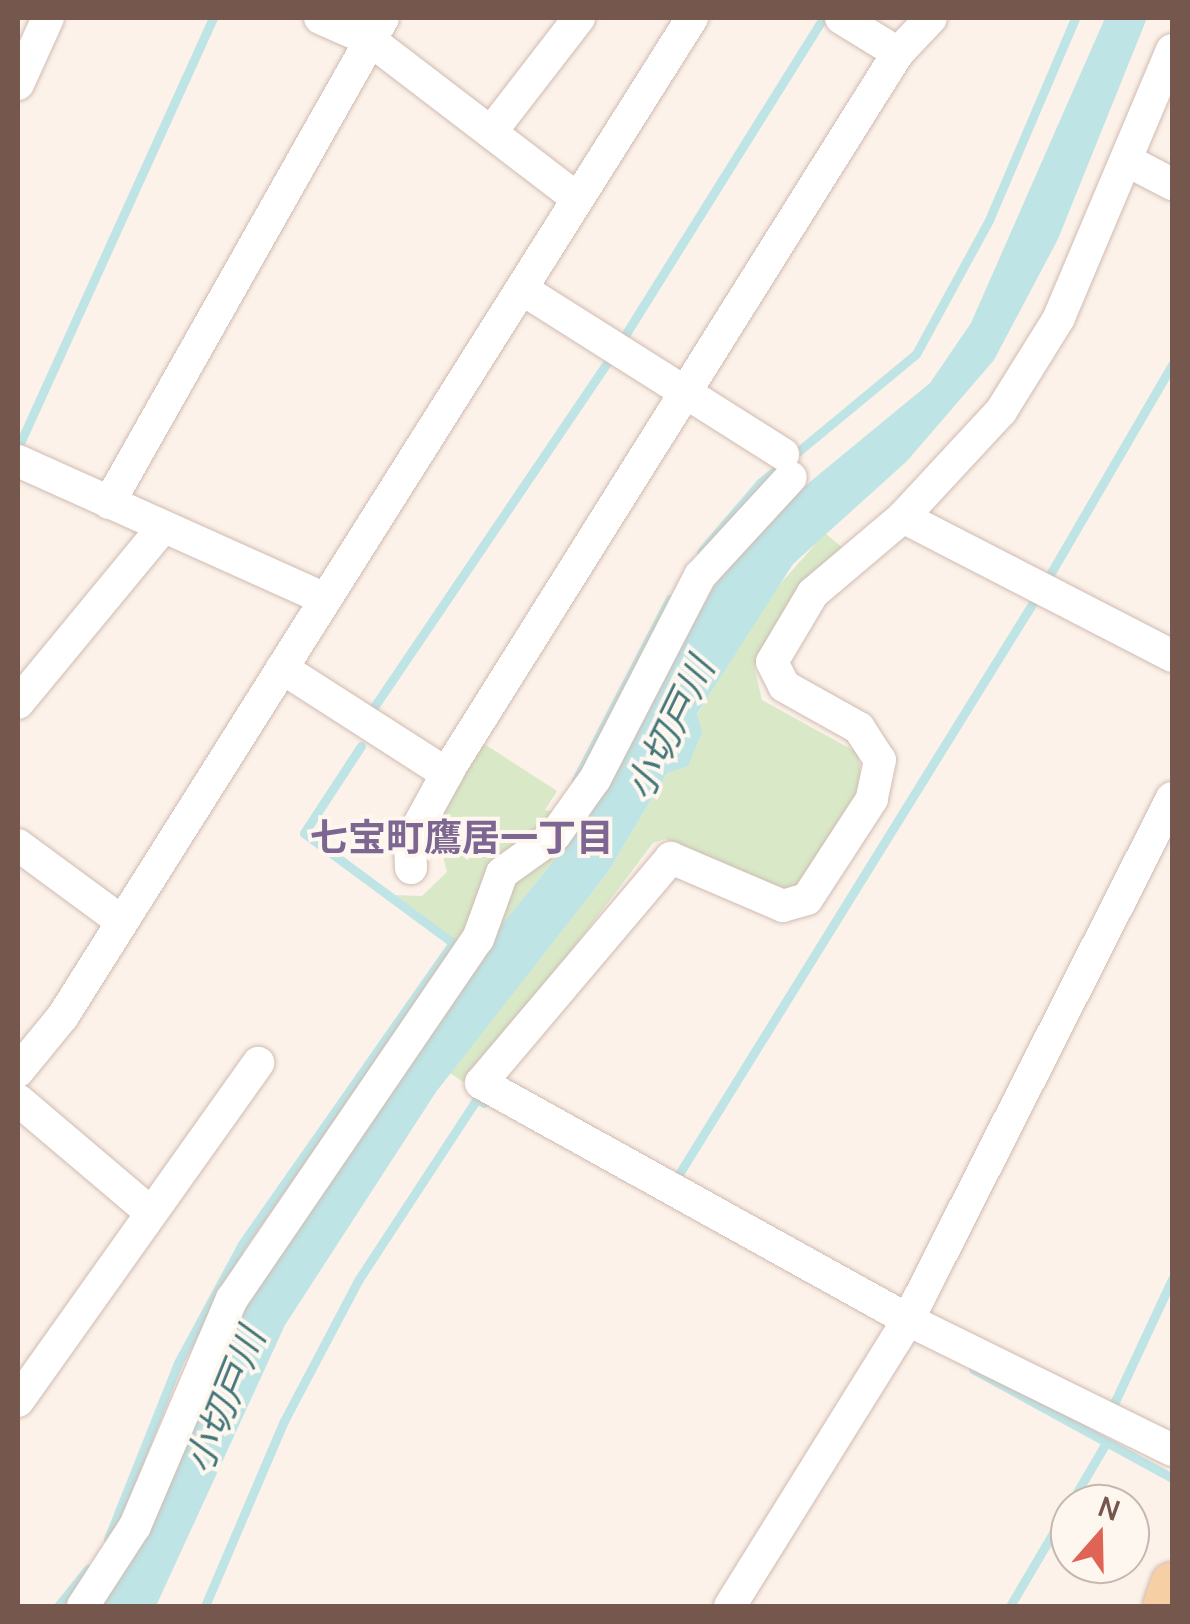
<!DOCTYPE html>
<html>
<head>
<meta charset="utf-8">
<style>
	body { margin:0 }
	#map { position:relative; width:1190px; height:1624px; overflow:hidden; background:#fcf2e9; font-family:Manrope,"Noto Sans JP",sans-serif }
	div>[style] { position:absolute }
	.green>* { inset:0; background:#d9e9c8 }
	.water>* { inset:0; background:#bee4e5 }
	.stream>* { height:9px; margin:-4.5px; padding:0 4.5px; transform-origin:4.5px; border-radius:4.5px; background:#bee4e5 }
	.roads { filter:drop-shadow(0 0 2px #cfbbb2) drop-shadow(0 0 2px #cfbbb2) }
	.minor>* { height:32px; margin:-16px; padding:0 16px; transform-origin:16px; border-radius:16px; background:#fff }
	.major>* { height:42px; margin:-21px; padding:0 21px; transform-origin:21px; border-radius:21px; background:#f6cfa5 }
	span { translate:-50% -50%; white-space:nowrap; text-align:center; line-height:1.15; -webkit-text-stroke:8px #fef7ef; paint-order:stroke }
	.water-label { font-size:38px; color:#427679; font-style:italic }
	.neighbourhood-label { font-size:38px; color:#7d6691; font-weight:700 }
	.frame { position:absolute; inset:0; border:20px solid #75574e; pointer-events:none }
	.north { position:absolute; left:1050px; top:1484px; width:100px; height:100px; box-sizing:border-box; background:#fef7ef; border:2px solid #c7b7af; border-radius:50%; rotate:20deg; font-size:28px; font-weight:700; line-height:40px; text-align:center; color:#75574e }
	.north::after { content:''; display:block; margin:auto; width:35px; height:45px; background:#df6455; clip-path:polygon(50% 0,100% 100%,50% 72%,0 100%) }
</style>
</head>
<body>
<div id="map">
	<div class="green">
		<i style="clip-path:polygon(825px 533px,844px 549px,754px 666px,762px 700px,858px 753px,863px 793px,794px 894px,665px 839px,653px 843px,469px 1086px,450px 1073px,608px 872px,667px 773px,686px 758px,697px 715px,768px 598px)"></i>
		<i style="clip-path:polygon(475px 738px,557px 791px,545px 810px,587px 820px,476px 956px,395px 895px,422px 896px,447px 872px,435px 826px)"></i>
	</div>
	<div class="water">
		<i style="clip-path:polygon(1105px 18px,1147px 18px,1058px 239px,994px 360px,907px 461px,793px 564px,697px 714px,702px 732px,688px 766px,667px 773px,608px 872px,436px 1092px,285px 1325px,156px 1606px,100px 1606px,239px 1309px,476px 956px,588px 819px,714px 586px,777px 509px,930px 383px,971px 323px)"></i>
	</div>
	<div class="stream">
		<i style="left:622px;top:340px;width:376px;rotate:-58deg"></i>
		<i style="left:21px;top:441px;width:465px;rotate:-65.6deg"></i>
		<i style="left:701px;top:552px;width:91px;rotate:-49.5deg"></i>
		<i style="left:760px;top:483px;width:202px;rotate:-39.6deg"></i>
		<i style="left:916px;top:354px;width:153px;rotate:-61.4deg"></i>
		<i style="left:989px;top:220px;width:220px;rotate:-66.9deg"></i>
		<i style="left:1045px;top:583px;width:252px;rotate:-59.8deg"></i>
		<i style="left:374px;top:707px;width:419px;rotate:-55.9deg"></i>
		<i style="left:576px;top:780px;width:204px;rotate:-62.6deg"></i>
		<i style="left:674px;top:1182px;width:689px;rotate:-58.22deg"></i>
		<i style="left:973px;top:1369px;width:227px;rotate:28.7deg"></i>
		<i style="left:1111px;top:1410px;width:145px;rotate:-65deg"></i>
		<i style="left:108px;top:1539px;width:189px;rotate:-68.3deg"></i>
		<i style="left:178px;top:1363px;width:135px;rotate:-61.7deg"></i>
		<i style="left:242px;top:1244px;width:368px;rotate:-55deg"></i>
		<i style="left:453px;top:943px;width:185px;rotate:-143.6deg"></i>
		<i style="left:304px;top:833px;width:104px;rotate:-56.8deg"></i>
		<i style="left:58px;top:1606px;width:48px;rotate:-51deg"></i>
		<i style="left:205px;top:1606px;width:201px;rotate:-66.9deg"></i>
		<i style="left:284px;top:1421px;width:161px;rotate:-62.2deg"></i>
		<i style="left:359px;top:1279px;width:215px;rotate:-56.8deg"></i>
		<i style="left:477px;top:1099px;width:8px;rotate:30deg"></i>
		<i style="left:1010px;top:1606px;width:189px;rotate:-59.5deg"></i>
	</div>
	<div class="roads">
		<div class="minor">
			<i style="left:320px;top:18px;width:55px;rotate:23.7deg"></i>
			<i style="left:370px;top:40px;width:260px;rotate:37.4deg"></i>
			<i style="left:841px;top:18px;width:67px;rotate:31.6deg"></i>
			<i style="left:1172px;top:50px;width:291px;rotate:112.9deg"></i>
			<i style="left:1059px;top:318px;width:110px;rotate:121.9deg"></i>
			<i style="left:1001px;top:411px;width:144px;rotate:132.8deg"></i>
			<i style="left:903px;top:517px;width:118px;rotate:139.8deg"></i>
			<i style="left:813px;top:593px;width:80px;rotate:120.7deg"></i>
			<i style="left:772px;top:662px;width:27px;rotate:63deg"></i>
			<i style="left:784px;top:686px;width:86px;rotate:29.2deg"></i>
			<i style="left:859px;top:728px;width:38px;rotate:57deg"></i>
			<i style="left:880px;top:760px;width:40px;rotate:102deg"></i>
			<i style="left:872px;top:799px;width:119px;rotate:123deg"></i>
			<i style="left:807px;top:899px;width:25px;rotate:164deg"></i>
			<i style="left:783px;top:906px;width:122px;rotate:-156.8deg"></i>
			<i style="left:671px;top:858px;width:294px;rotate:130.2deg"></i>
			<i style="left:481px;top:1083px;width:488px;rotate:29deg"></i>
			<i style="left:908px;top:1320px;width:294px;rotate:26.2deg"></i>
			<i style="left:18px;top:84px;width:72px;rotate:-65.6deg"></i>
			<i style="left:491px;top:132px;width:144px;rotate:-52.3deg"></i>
			<i style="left:1126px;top:160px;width:52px;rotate:27.6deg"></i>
			<i style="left:522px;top:289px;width:309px;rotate:32.3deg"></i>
			<i style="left:18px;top:461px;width:337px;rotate:24.2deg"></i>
			<i style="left:109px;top:503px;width:557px;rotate:-60.54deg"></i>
			<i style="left:903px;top:517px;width:303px;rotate:27.3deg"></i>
			<i style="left:282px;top:668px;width:196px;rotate:32.7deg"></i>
			<i style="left:18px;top:703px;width:228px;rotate:-50.5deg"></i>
			<i style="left:18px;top:845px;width:128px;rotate:36.4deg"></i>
			<i style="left:411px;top:868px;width:27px;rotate:-92deg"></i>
			<i style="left:410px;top:841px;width:85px;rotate:-61.3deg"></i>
			<i style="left:451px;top:766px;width:842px;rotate:-57.92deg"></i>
			<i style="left:898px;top:53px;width:48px;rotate:-46.7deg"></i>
			<i style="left:18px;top:1071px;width:71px;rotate:-50.7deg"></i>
			<i style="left:63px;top:1016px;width:1180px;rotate:-57.78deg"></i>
			<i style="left:18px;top:1100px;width:173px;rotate:40.3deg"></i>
			<i style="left:18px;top:1401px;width:415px;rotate:-54.6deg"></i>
			<i style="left:83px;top:1606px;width:95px;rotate:-57deg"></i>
			<i style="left:135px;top:1526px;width:247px;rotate:-66.9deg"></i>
			<i style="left:232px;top:1299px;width:436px;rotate:-55.7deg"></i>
			<i style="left:478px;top:939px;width:70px;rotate:-70deg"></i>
			<i style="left:502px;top:873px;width:65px;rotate:-35.6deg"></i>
			<i style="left:555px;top:835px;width:69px;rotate:-54.5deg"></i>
			<i style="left:595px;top:779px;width:229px;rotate:-62.7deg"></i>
			<i style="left:700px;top:576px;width:134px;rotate:-47.4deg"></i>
			<i style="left:730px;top:1606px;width:337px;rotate:-58.1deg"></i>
			<i style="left:908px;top:1320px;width:585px;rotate:-63.17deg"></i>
		</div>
		<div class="major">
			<i style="left:1164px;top:1606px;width:24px;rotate:-71deg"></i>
		</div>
	</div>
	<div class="water-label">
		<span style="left:669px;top:728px;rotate:-64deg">小切戸川</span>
		<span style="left:224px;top:1400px;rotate:-68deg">小切戸川</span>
	</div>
	<div class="neighbourhood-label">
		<span style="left:462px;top:837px">七宝町鷹居一丁目</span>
	</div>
	<div class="frame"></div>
	<div class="north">N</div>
</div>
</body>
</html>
